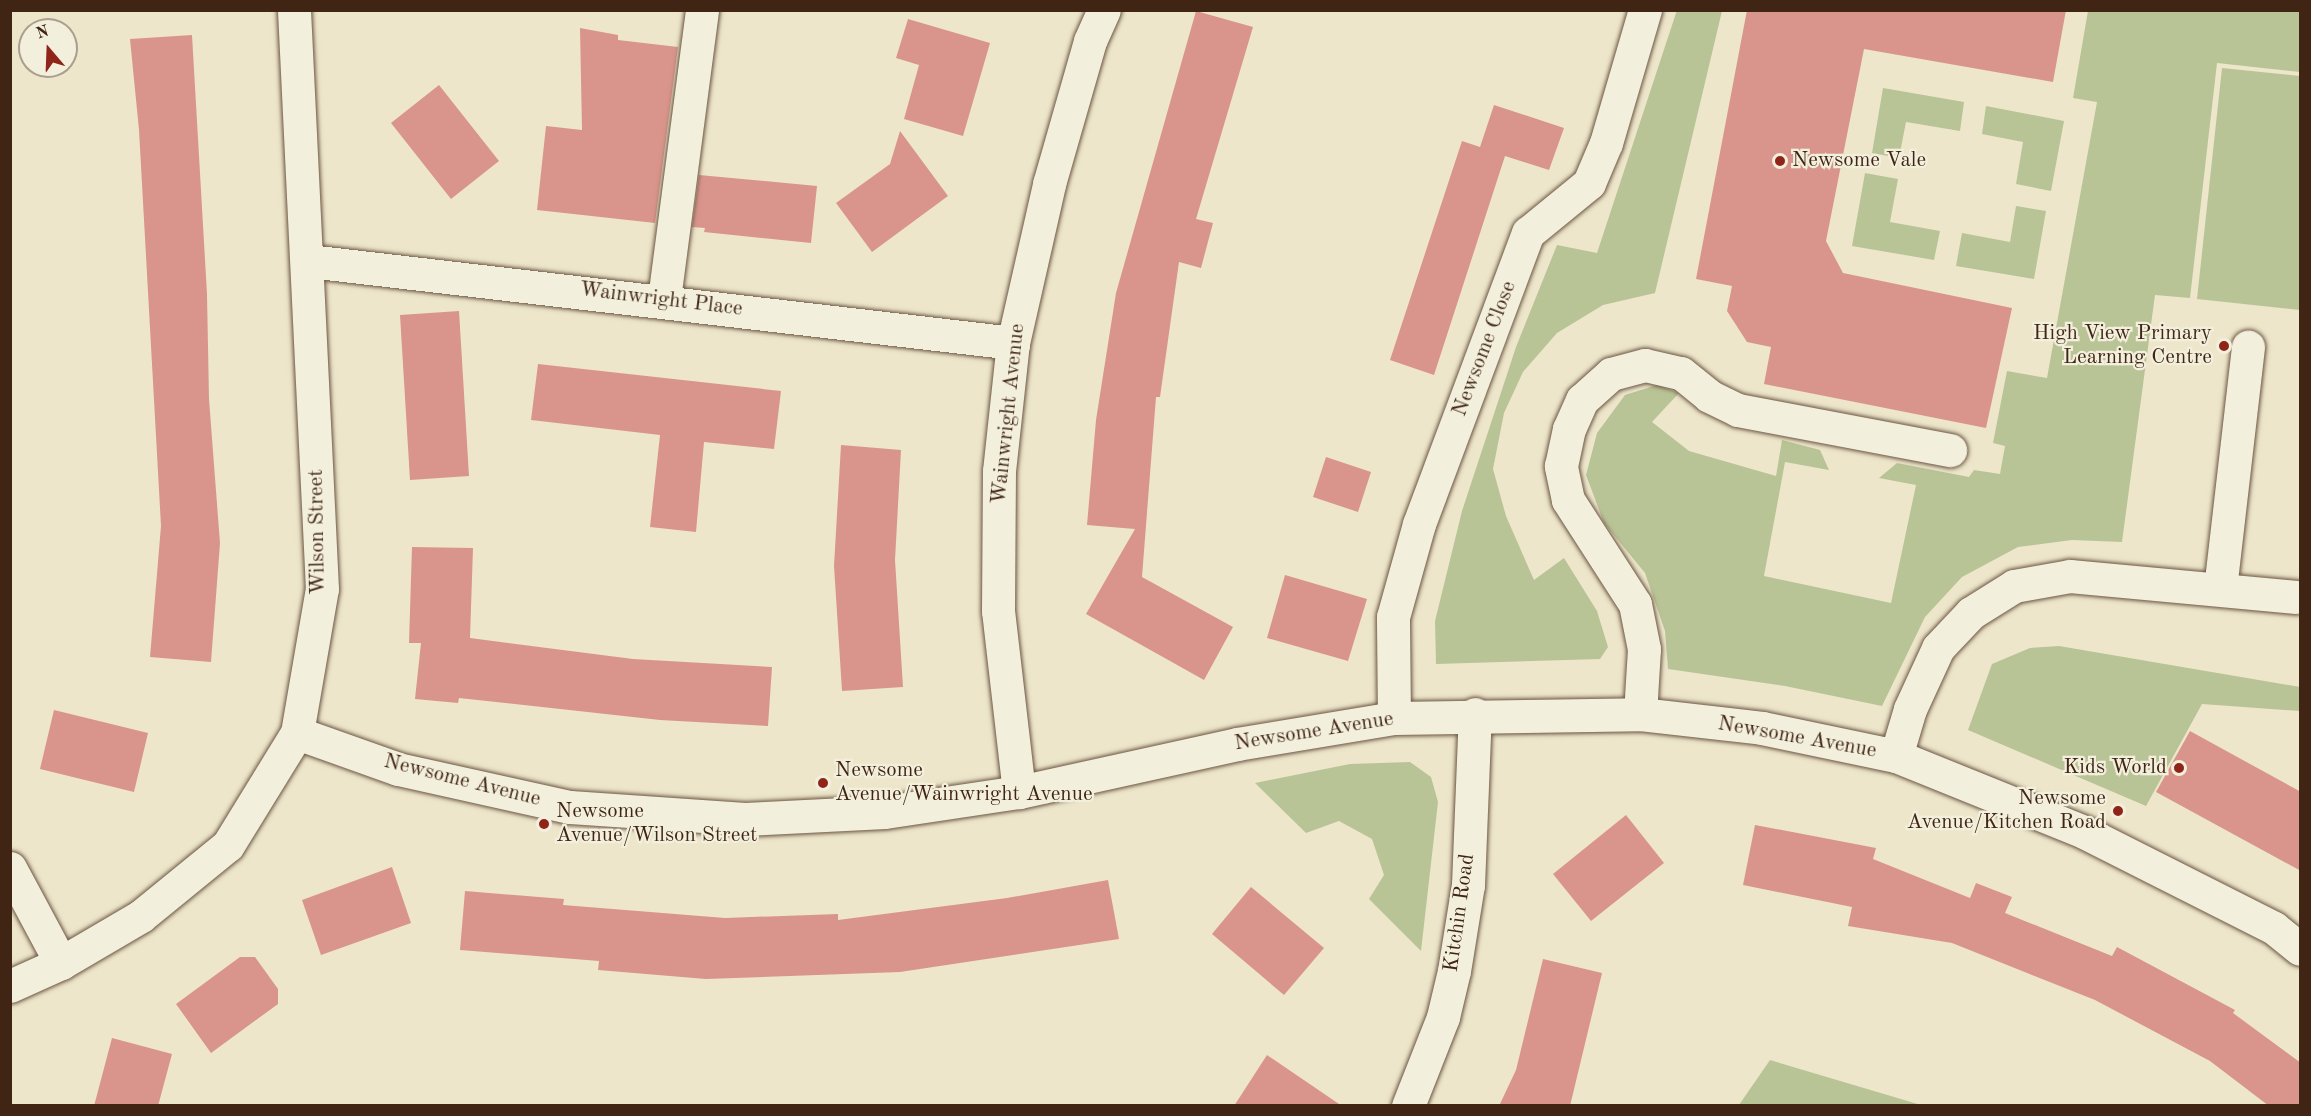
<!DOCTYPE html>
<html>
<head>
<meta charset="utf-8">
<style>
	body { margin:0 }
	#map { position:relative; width:2311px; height:1116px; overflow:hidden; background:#ede6ca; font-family:"Old Standard TT",serif }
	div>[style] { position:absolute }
	.green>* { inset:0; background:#b9c496 }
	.building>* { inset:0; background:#d9958b }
	.roads { filter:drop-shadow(0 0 2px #6c5542) drop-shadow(0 0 2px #6c5542) }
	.minor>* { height:33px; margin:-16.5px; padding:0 16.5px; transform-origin:16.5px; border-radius:16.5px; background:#f3efdd }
	.dots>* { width:16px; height:16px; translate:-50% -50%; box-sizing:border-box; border:3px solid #f3efdd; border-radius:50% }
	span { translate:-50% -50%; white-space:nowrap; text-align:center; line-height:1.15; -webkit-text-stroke:4.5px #f3efdd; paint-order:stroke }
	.poi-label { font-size:21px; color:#412514 }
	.left { translate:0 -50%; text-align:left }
	.right { translate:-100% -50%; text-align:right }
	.street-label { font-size:21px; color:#412514 }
	.frame { position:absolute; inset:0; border:12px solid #412514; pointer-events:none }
	.north { position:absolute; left:18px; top:18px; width:60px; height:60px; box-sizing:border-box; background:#f3efdd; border:2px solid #ac9e8d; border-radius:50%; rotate:341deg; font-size:16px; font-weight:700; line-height:24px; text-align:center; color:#412514 }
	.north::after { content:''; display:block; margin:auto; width:21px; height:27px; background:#8f2418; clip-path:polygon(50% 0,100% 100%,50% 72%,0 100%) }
</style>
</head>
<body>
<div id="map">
	<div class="green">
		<i style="clip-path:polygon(1677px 10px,1722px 11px,1655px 293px,1603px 305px,1557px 333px,1523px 372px,1504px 413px,1493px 469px,1506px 516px,1534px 580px,1564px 558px,1597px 611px,1608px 647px,1600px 659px,1436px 664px,1435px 621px,1462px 511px,1516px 347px,1557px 245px,1597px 253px)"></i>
		<i style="clip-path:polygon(2088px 11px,2300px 11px,2300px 72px,2217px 63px,2190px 298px,2155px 295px,2122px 542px,2072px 540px,2018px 547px,1962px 577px,1925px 617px,1882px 706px,1785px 686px,1668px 669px,1665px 631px,1645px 573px,1604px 523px,1586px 475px,1597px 433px,1625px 395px,1657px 385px,1679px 393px,1652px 422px,1689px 451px,1776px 476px,1782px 440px,1820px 450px,1829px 470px,1785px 462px,1764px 576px,1891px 603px,1916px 485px,1879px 478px,1897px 463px,1969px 477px,1974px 470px,2000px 474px,2005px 446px,1993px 443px,2007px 371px,2047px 378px,2097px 102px,2073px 98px)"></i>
		<i style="clip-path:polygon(2222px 68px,2300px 76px,2300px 310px,2197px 299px)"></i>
		<i style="clip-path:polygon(1883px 88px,1964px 102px,1960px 131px,1906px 122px,1899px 158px,1872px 153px)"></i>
		<i style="clip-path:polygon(1986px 106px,2064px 121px,2051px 191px,2016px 184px,2023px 142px,1982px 134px)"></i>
		<i style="clip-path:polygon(1865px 173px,1898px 179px,1890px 222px,1940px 231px,1934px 260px,1852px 246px)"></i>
		<i style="clip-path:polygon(2016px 206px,2046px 211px,2034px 279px,1956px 266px,1962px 233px,2010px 242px)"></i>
		<i style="clip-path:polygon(2059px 646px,2300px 687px,2300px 711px,2202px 704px,2146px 806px,1968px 730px,1992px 664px,2030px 648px)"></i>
		<i style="clip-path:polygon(1410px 762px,1431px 777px,1438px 802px,1421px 951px,1369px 899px,1384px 875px,1372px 839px,1339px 821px,1306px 833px,1255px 783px,1350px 764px)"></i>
		<i style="clip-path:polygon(1770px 1060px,1921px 1105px,1739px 1105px)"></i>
	</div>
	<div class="building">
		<i style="clip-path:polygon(1747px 10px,2066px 10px,2053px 82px,1864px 49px,1826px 241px,1843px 273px,2012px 308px,1986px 428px,1764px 384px,1771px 347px,1747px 342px,1727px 311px,1732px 286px,1696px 279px)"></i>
		<i style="clip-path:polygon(1196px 11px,1253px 27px,1196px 219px,1213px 223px,1201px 268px,1179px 262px,1160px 397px,1156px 397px,1142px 577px,1233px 627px,1204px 680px,1086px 614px,1135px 529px,1087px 525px,1096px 420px,1116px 293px)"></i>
		<i style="clip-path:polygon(908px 19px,990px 43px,963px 136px,904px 119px,919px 65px,896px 58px)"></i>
		<i style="clip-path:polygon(580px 28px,618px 35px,618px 40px,678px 47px,655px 223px,537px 210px,546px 126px,582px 130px)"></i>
		<i style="clip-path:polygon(192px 35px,207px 294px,209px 399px,220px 543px,211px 662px,150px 657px,161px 526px,139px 130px,130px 39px)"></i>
		<i style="clip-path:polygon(439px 85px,499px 161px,451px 199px,391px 123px)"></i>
		<i style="clip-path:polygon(1494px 105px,1564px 128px,1549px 170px,1505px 156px,1434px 375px,1390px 360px,1462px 141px,1480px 147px)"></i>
		<i style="clip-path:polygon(900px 131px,948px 196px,872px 252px,836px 203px,890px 164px)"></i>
		<i style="clip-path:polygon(699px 175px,817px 186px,811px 243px,704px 232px,705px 228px,692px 227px)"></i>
		<i style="clip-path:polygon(459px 311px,469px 476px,410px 480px,400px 315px)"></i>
		<i style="clip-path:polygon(538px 364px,781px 391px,774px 449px,704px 442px,696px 532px,650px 527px,660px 435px,531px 420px)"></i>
		<i style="clip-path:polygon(841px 445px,901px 450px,895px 560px,903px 687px,842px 691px,834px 566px)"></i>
		<i style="clip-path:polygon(1326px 457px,1371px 472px,1358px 512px,1313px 497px)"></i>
		<i style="clip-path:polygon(412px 547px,473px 548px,470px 638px,633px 659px,772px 667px,768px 726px,660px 720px,459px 698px,458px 703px,415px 699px,421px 643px,409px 643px)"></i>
		<i style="clip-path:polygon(1285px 575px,1367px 599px,1348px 661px,1267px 638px)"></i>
		<i style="clip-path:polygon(54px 710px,148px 733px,134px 792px,40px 769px)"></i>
		<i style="clip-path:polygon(2190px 731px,2301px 792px,2301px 871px,2156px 792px)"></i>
		<i style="clip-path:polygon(1626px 815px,1664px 863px,1591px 921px,1553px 874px)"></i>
		<i style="clip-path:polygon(1755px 825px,1876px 848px,1873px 859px,1970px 898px,1976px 883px,2012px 897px,2005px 913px,2112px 956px,2117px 947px,2235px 1010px,2233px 1013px,2301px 1063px,2301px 1106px,2269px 1106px,2210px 1061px,2095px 1000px,1952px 943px,1848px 926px,1852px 907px,1743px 885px)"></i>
		<i style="clip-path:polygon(392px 867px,411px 923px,321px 955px,302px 900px)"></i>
		<i style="clip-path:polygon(1108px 880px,1119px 939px,900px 972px,706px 979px,598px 970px,599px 961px,460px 950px,465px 891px,564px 899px,563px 905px,725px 918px,838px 914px,838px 920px,1007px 898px)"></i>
		<i style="clip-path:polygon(1251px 887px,1324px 948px,1284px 995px,1212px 934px)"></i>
		<i style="clip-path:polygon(240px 957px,255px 957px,278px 989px,278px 1004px,211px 1053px,176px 1004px)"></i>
		<i style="clip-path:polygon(1543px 959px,1602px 973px,1570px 1106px,1499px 1106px,1516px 1070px)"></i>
		<i style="clip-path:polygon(112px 1038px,172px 1054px,158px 1106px,94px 1106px)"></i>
		<i style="clip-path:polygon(1267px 1055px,1342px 1106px,1234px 1106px)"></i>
	</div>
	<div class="roads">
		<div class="minor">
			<i style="left:309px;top:261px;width:709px;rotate:6.64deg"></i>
			<i style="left:664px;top:299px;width:291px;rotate:-82.5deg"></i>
			<i style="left:2220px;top:589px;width:244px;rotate:-83.4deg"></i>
			<i style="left:1640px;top:714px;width:65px;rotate:-86.5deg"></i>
			<i style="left:1644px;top:649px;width:46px;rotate:-101.3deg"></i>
			<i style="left:1635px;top:604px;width:124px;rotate:-122.8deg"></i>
			<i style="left:1568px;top:500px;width:35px;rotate:-102deg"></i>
			<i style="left:1561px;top:466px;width:38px;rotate:-78deg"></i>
			<i style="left:1569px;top:429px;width:32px;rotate:-66deg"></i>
			<i style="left:1582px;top:400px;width:39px;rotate:-42deg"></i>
			<i style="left:1611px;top:374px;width:35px;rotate:-15deg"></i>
			<i style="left:1645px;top:365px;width:37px;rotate:13deg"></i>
			<i style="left:1681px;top:373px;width:36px;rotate:39deg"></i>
			<i style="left:1709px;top:396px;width:32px;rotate:26deg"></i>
			<i style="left:1738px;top:410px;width:216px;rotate:10.7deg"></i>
			<i style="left:1394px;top:718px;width:101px;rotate:-90.6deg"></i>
			<i style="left:1393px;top:617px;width:97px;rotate:-74.4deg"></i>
			<i style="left:1419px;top:524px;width:311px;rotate:-69.5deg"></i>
			<i style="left:1528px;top:233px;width:79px;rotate:-39.3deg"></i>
			<i style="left:1589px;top:183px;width:43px;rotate:-67deg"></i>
			<i style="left:1606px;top:143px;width:139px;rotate:-73.7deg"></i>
			<i style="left:297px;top:733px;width:107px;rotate:19.6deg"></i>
			<i style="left:398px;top:769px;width:176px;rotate:12.5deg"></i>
			<i style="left:570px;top:807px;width:175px;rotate:3.9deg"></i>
			<i style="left:745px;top:819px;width:140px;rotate:-2.9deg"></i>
			<i style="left:885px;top:812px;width:135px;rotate:-8.5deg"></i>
			<i style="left:1019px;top:792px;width:223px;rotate:-12.4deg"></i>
			<i style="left:1237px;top:744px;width:159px;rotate:-9.4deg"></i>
			<i style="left:1394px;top:718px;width:246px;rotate:-0.9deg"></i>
			<i style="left:1640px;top:714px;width:123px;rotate:6.5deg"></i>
			<i style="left:1762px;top:728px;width:137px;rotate:11.8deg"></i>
			<i style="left:1896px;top:756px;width:203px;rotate:22deg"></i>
			<i style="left:2084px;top:832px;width:213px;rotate:26.8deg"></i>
			<i style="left:2274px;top:928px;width:33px;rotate:39deg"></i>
			<i style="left:1896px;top:756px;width:49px;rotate:-73.4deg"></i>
			<i style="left:1910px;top:709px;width:67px;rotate:-65.3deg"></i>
			<i style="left:1938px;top:648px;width:48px;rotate:-46.7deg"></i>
			<i style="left:1971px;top:613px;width:51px;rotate:-32.1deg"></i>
			<i style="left:2014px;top:586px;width:57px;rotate:-10.1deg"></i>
			<i style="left:2070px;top:576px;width:227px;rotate:5.3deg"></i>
			<i style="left:1019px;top:792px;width:182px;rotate:-96.6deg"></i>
			<i style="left:998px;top:611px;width:140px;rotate:-89.6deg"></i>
			<i style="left:999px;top:471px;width:129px;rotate:-83.8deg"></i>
			<i style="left:1013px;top:343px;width:163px;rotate:-77.2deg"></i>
			<i style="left:1049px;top:184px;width:149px;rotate:-74deg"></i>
			<i style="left:1090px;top:41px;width:34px;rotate:-66deg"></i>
			<i style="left:10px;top:868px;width:108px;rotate:61.8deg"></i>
			<i style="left:10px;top:986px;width:56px;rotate:-24.3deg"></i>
			<i style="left:61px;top:963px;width:93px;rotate:-30.4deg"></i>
			<i style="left:141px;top:916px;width:112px;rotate:-39.2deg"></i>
			<i style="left:228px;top:845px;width:132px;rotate:-58.4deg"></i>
			<i style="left:297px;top:733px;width:146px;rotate:-80.2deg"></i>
			<i style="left:322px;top:589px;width:580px;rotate:-92.77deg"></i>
			<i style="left:1408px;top:1106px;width:96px;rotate:-68.5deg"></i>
			<i style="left:1443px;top:1017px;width:47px;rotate:-76.6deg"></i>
			<i style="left:1454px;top:971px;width:87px;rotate:-80.8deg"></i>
			<i style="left:1468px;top:885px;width:171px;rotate:-87.7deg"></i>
		</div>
	</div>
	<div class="dots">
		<i style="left:1780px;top:161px;background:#8f2418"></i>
		<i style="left:2224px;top:346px;background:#8f2418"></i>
		<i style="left:2179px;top:768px;background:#8f2418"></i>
		<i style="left:823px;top:783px;background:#8f2418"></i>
		<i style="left:2118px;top:811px;background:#8f2418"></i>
		<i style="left:544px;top:824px;background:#8f2418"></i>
	</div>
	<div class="poi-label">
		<span class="left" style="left:1792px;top:161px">Newsome Vale</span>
		<span class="right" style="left:2212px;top:346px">High View Primary<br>Learning Centre</span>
		<span class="right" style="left:2167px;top:768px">Kids World</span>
		<span class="left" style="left:835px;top:783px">Newsome<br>Avenue/Wainwright Avenue</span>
		<span class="right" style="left:2106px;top:811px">Newsome<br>Avenue/Kitchen Road</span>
		<span class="left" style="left:556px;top:824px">Newsome<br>Avenue/Wilson Street</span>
	</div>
	<div class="street-label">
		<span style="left:661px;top:300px;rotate:7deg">Wainwright Place</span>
		<span style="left:1485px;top:349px;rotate:-69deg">Newsome Close</span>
		<span style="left:1009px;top:414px;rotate:-84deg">Wainwright Avenue</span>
		<span style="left:318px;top:532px;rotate:-91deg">Wilson Street</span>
		<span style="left:1314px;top:732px;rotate:-9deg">Newsome Avenue</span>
		<span style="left:1797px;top:738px;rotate:10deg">Newsome Avenue</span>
		<span style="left:462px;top:781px;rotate:14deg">Newsome Avenue</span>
		<span style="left:1460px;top:913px;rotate:-82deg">Kitchin Road</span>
	</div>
	<div class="frame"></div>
	<div class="north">N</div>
</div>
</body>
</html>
